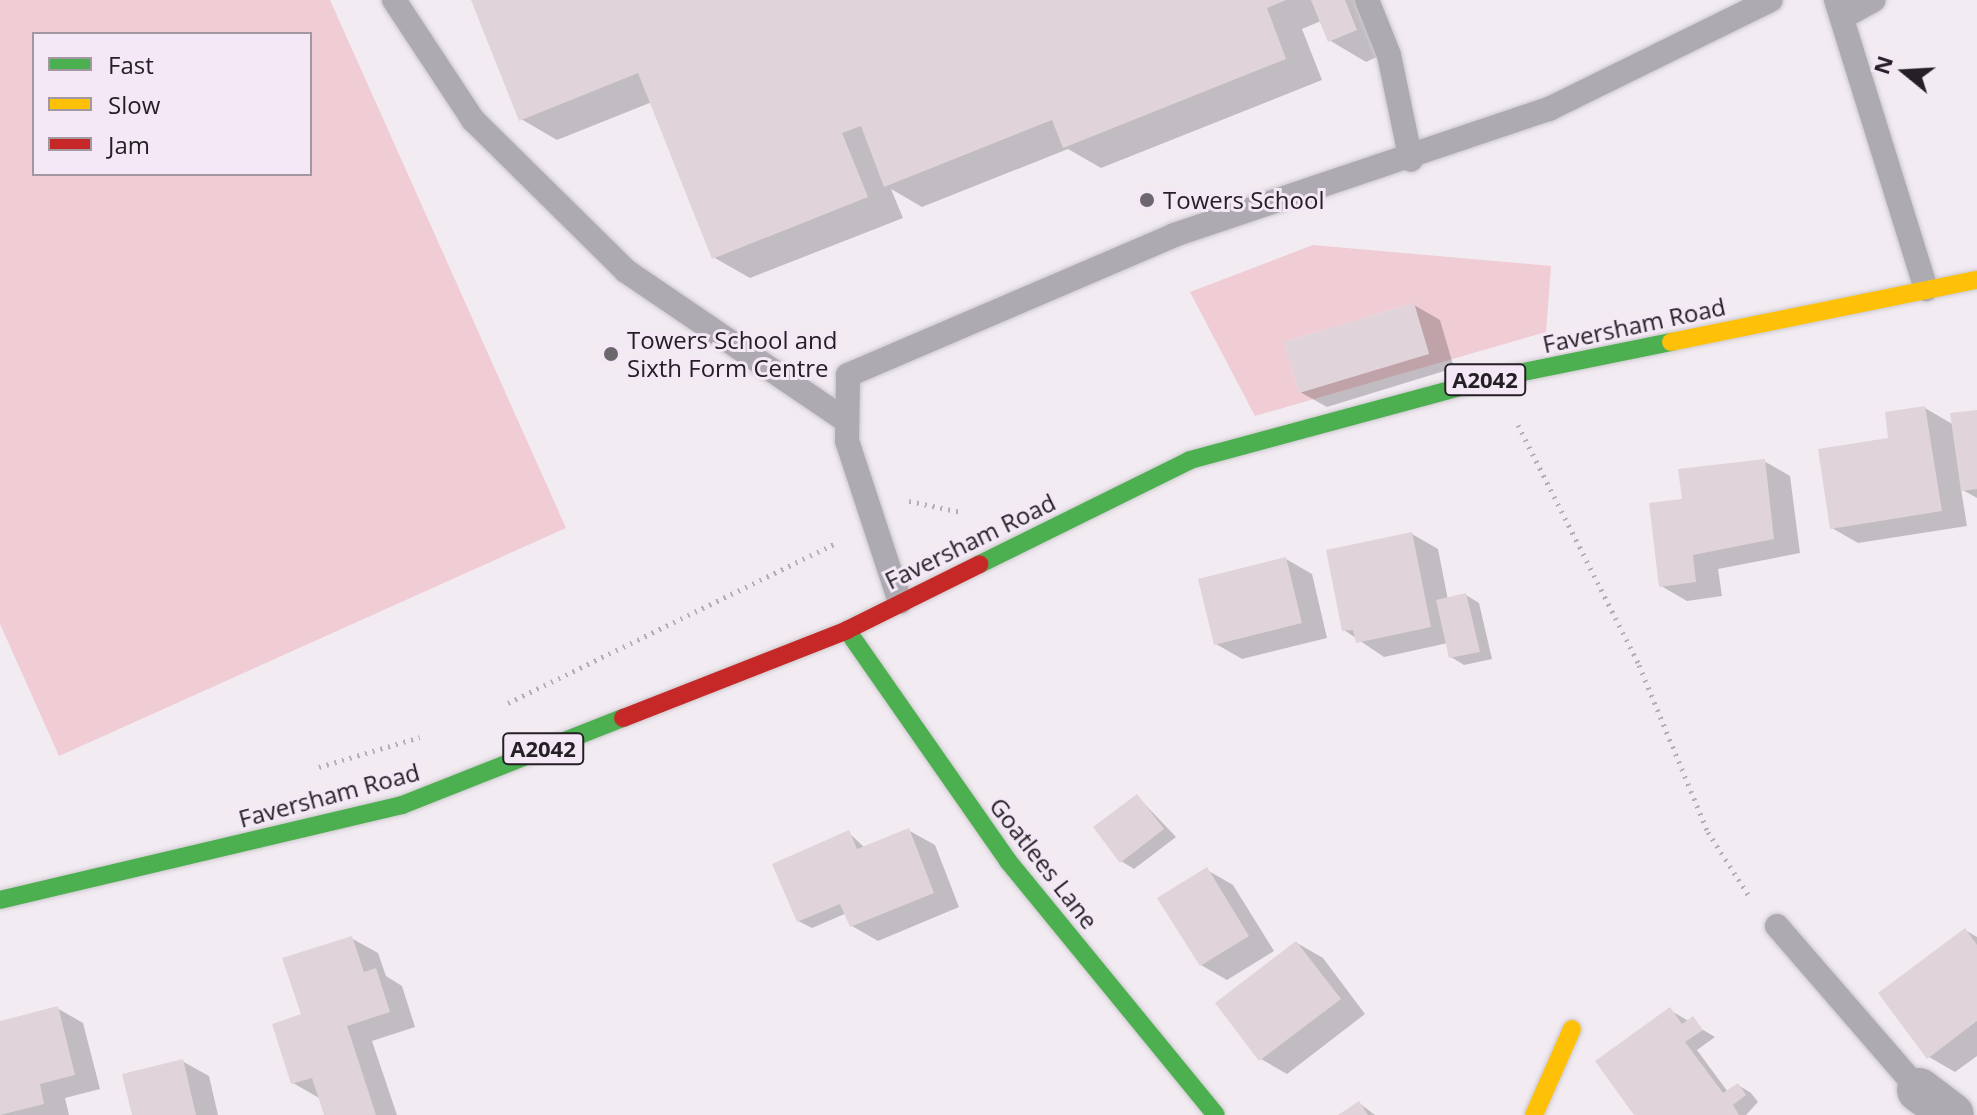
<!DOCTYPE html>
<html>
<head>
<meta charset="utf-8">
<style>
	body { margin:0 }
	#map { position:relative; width:1977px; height:1115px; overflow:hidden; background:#f2ecf2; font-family:"Open Sans",sans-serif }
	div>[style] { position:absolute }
	.green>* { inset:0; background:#f0ccd4 }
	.shadow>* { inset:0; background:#0003 }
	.building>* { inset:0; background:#e0d3da }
	.path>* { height:5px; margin-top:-2.5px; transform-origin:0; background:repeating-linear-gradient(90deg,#b5b0b7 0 2px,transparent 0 8px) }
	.roads { filter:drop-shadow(0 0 2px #ccc8cc) drop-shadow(0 0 2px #ccc8cc) }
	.lane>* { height:24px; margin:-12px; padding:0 12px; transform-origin:12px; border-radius:12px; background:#adaab2 }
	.street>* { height:44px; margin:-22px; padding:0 22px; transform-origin:22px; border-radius:22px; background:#adaab2 }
	.fast>* { height:18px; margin:-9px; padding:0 9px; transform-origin:9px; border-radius:9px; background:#4caf50 }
	.slow>* { height:18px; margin:-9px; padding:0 9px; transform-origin:9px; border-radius:9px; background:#ffc107 }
	.jam>* { height:18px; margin:-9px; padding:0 9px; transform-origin:9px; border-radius:9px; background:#c62828 }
	.dots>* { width:22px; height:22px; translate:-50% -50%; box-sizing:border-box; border:4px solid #f4e8f6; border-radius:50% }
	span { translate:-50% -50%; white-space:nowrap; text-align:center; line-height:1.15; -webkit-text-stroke:6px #f4e8f6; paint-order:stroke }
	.shield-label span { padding:2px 6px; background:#f4e8f6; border:2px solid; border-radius:6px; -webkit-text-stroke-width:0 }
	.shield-label { font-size:22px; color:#242025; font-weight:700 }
	.poi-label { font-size:24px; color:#242025 }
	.left { translate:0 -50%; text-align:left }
	.street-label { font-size:24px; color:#242025 }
	.legend { position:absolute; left:32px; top:32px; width:280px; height:144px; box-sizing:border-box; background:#f4e8f6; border:2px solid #a198a2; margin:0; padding:10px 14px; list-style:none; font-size:24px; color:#242025 }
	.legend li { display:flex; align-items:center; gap:16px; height:40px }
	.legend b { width:40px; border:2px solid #a198a2 }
	.north { position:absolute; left:1865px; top:32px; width:80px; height:80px; -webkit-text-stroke:6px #f4e8f6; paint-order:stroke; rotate:288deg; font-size:22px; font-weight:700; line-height:32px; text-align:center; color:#242025 }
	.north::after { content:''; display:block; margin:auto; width:28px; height:36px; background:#242025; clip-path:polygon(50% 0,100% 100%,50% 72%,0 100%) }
</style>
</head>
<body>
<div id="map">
	<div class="green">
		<i style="clip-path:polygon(evenodd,0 0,330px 0,566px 528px,59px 756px,0 624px,0 0,310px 34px,310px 174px,34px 174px,34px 34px,310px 34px)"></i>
		<i style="clip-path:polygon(evenodd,1313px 245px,1551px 266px,1546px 332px,1255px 416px,1190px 292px,1313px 245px,1414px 303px,1429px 353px,1299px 393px,1284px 342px,1414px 303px)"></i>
	</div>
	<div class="shadow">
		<i style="clip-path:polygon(473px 0,1373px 0,1392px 50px,1366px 62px,1329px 40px,1321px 21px,1302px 29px,1322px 80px,1101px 168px,1068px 149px,922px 207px,891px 189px,903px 218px,750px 278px,713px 257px,652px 102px,557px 140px,521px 119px)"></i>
		<i style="clip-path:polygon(1414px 305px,1440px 320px,1454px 368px,1327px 407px,1300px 392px)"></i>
		<i style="clip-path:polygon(1925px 408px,1954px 425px,1977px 412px,1977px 498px,1961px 489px,1967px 526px,1858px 543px,1832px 528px,1890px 440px)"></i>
		<i style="clip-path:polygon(1764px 461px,1790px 476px,1800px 553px,1718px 569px,1722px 596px,1687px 601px,1661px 586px,1684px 501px)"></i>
		<i style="clip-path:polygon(1412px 534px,1438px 549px,1448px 600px,1466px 595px,1479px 603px,1492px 659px,1464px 665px,1451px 657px,1448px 643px,1384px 657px,1344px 630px)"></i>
		<i style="clip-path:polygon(1286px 559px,1312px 574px,1327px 638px,1242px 659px,1216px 644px)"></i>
		<i style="clip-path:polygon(1137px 796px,1176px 837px,1134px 869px,1121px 861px)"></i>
		<i style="clip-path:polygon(908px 830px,935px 845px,959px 907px,878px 941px,852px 926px,847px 913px,812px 928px,798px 921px,849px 833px,865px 848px)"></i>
		<i style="clip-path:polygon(1207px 870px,1233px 885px,1274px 951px,1227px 980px,1201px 965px)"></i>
		<i style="clip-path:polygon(1965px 930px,1977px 937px,1977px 1056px,1955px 1072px,1929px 1057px)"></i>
		<i style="clip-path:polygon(351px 938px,378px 953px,386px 976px,402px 986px,415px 1027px,372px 1041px,397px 1115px,326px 1115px,319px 1098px,293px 1083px,303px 1016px)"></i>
		<i style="clip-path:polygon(1297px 943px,1323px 958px,1365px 1014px,1287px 1074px,1261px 1059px)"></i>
		<i style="clip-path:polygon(57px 1008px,83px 1023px,100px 1089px,65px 1098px,69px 1115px,0 1115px,0 1023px)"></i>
		<i style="clip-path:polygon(1670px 1010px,1715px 1037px,1697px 1050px,1728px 1092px,1738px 1085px,1751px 1093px,1758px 1102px,1746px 1115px,1637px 1115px)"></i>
		<i style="clip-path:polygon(182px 1061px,209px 1076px,218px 1115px,134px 1115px)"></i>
		<i style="clip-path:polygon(1359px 1103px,1375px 1115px,1342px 1115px)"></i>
	</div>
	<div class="building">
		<i style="clip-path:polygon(471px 0,1286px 0,1267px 8px,1286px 59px,1063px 148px,1052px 120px,884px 187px,861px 126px,842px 133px,868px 197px,712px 259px,638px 73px,519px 121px)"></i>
		<i style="clip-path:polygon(1311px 0,1345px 0,1357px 30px,1328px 42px)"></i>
		<i style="clip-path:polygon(1414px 303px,1429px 354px,1299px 393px,1284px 342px)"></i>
		<i style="clip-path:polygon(1925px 406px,1942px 511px,1830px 529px,1818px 449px,1888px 438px,1885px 412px)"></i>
		<i style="clip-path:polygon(1977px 410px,1977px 489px,1961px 491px,1950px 413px)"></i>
		<i style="clip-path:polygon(1765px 459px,1774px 539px,1693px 555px,1696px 582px,1659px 587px,1649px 503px,1682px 499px,1678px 469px)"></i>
		<i style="clip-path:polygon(1412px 532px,1431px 627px,1356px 643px,1353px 630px,1342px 631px,1326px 550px)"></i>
		<i style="clip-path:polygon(1286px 557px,1302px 623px,1214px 645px,1198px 579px)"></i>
		<i style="clip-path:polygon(1466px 593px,1480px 652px,1449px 658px,1436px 600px)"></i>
		<i style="clip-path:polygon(1137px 794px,1164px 829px,1120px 863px,1093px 827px)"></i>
		<i style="clip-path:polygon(909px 828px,934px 893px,850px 927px,840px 904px,797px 922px,772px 864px,849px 830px,857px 849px)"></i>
		<i style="clip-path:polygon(1207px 867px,1249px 936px,1200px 966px,1157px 898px)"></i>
		<i style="clip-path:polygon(1965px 928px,1977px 945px,1977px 1021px,1927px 1059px,1878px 993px)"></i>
		<i style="clip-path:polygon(352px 936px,364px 972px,376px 968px,390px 1012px,347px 1026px,376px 1115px,324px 1115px,312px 1078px,291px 1084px,272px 1024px,301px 1014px,282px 958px)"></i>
		<i style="clip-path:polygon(1296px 941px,1341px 999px,1259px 1061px,1215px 1003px)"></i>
		<i style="clip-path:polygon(58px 1006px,75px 1075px,40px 1084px,44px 1104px,0 1115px,0 1021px)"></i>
		<i style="clip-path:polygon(1670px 1007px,1682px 1024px,1693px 1016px,1703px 1030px,1685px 1042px,1723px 1093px,1738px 1083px,1746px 1095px,1733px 1105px,1739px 1115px,1634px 1115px,1595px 1061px)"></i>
		<i style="clip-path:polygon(183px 1059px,196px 1115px,132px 1115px,122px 1074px)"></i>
		<i style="clip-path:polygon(1359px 1101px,1368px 1115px,1338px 1115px)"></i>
	</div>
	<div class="path">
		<i style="left:1518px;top:425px;width:269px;rotate:63.2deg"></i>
		<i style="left:1639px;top:665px;width:181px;rotate:67.6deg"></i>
		<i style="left:1708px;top:832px;width:76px;rotate:57.4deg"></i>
		<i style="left:909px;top:501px;width:53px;rotate:11.9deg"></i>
		<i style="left:508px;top:703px;width:365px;rotate:-26deg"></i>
		<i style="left:319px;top:767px;width:105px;rotate:-16.5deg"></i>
	</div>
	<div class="roads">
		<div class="lane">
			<i style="left:394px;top:0;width:144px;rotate:56.6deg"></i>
			<i style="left:473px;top:120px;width:215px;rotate:44.6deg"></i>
			<i style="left:626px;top:271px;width:267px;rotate:34.2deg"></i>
			<i style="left:1367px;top:0;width:59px;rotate:68.2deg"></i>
			<i style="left:1389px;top:55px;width:107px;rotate:78.2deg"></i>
			<i style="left:1836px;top:0;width:303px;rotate:72.7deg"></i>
			<i style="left:1843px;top:17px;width:35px;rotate:-29deg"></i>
			<i style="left:900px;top:602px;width:169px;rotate:-108.2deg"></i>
			<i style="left:847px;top:441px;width:66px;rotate:-89.1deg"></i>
			<i style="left:848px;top:375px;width:355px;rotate:-23.2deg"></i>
			<i style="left:1174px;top:235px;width:396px;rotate:-18.6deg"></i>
			<i style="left:1549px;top:109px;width:247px;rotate:-26.2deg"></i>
			<i style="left:1777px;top:926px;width:217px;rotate:49.1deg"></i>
		</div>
		<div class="street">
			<i style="left:1919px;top:1090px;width:41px;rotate:37.1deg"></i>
		</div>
		<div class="fast">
			<i style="left:980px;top:564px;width:234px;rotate:-26.3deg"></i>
			<i style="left:1190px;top:460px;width:315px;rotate:-15.1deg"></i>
			<i style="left:1494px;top:378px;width:181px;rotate:-11.5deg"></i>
			<i style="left:847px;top:630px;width:282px;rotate:55.1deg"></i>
			<i style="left:1008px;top:861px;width:328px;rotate:50.7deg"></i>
			<i style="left:0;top:900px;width:413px;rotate:-13.3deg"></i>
			<i style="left:402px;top:805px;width:238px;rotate:-21.5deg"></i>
		</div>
		<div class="slow">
			<i style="left:1671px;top:342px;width:312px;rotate:-11.5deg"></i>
			<i style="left:1534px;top:1115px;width:94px;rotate:-66.2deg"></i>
		</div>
		<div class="jam">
			<i style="left:623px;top:718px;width:241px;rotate:-21.4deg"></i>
			<i style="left:847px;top:630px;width:148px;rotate:-26.4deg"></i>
		</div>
	</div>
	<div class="dots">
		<i style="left:1147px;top:200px;background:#6c676d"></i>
		<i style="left:611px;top:354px;background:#6c676d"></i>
	</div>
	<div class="shield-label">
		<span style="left:1485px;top:380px">A2042</span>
		<span style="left:543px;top:749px">A2042</span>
	</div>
	<div class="poi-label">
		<span class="left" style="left:1163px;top:200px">Towers School</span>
		<span class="left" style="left:627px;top:354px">Towers School and<br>Sixth Form Centre</span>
	</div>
	<div class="street-label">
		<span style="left:1634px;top:325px;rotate:-12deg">Faversham Road</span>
		<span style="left:970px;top:541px;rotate:-26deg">Faversham Road</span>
		<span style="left:329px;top:795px;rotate:-15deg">Faversham Road</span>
		<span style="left:1044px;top:863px;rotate:52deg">Goatlees Lane</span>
	</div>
	<ul class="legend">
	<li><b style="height:10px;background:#4caf50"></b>Fast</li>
	<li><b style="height:10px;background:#ffc107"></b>Slow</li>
	<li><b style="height:10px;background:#c62828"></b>Jam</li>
	</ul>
	<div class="north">N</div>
</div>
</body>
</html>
